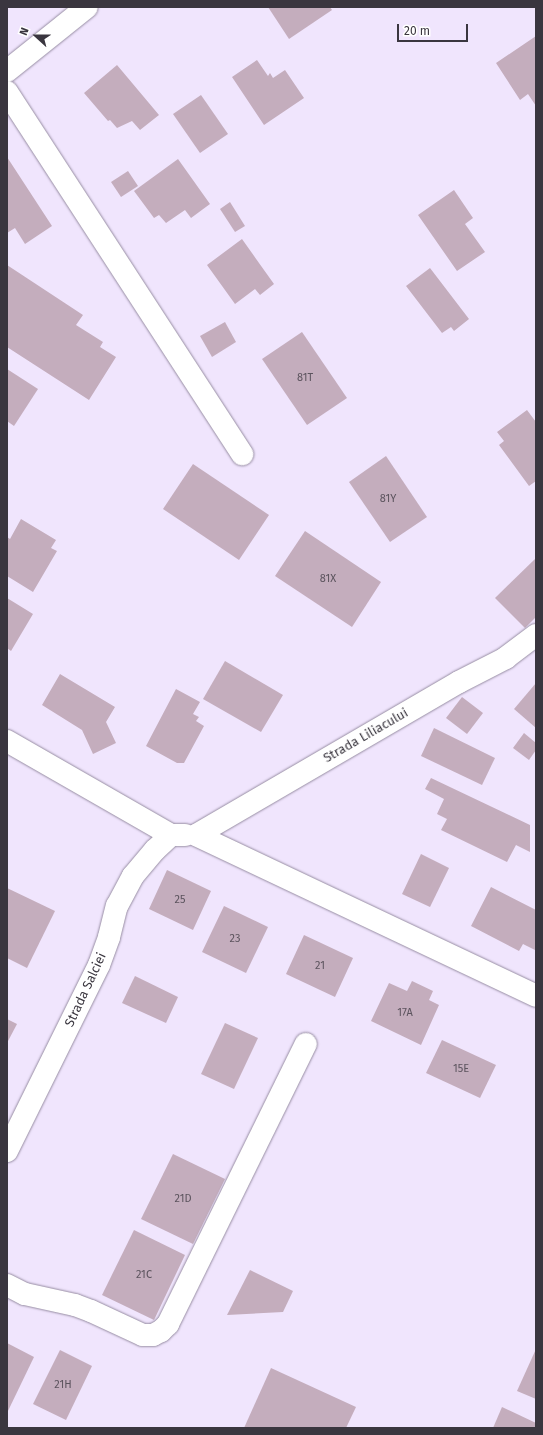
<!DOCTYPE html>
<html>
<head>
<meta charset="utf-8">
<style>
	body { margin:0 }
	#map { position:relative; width:543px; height:1435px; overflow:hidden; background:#f0e5fd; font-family:"Fira Sans",sans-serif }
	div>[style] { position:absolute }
	.building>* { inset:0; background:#c4adbd }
	.roads { filter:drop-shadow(0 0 1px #978da3) drop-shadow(0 0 1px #978da3) }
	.minor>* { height:22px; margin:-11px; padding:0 11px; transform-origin:11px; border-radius:11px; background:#fff }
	span { translate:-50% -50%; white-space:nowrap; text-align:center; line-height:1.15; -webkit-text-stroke:4px #fff; paint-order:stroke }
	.number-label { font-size:11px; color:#5c545e }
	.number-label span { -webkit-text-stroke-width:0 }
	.street-label { font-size:13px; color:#3a363f }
	.frame { position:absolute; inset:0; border:8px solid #3a363f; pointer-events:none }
	.north { position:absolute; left:16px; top:16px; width:40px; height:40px; -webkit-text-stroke:3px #fff; paint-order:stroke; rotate:291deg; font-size:11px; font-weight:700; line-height:16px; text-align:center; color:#3a363f }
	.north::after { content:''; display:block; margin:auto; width:14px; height:18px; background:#3a363f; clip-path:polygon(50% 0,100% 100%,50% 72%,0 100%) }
	.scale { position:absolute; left:397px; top:24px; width:71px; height:18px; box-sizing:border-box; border:2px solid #3a363f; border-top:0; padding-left:5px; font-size:12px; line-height:14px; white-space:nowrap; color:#3a363f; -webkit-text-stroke:3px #fff; paint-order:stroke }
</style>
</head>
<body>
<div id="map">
	<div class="building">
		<i style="clip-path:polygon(268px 7px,330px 7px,332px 10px,289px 39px)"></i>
		<i style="clip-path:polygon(536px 36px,536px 106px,528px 94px,520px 100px,496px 63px)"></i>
		<i style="clip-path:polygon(257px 60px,268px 76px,270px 73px,273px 78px,285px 70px,304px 98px,264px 125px,232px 77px)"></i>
		<i style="clip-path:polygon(117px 65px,159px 115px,140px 130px,132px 121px,117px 128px,110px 120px,108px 121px,84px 93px)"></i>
		<i style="clip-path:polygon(201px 95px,228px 134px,200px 153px,173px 114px)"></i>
		<i style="clip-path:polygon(7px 157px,52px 226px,25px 244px,15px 228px,7px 233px)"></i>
		<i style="clip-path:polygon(178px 159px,210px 204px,191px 218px,185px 210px,166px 223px,159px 215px,154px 218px,134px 191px)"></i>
		<i style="clip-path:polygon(128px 171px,138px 186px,121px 197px,111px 182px)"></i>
		<i style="clip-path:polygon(454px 190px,473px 218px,465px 224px,485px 252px,457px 271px,418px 215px)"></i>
		<i style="clip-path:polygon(230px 202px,245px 226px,235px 232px,220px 209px)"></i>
		<i style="clip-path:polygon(242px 239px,274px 284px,260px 295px,255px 289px,235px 304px,207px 265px)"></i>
		<i style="clip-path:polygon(7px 265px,83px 315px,76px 325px,103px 342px,100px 347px,116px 357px,89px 400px,7px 347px)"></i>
		<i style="clip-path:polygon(430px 268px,469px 319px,454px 331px,451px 327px,442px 333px,406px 286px)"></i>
		<i style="clip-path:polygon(225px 322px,236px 342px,212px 357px,200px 336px)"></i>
		<i style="clip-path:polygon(302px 332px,347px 398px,307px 425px,262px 359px)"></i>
		<i style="clip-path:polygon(7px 369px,38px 389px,14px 426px,7px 421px)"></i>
		<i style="clip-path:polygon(527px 410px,536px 422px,536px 481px,529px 486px,499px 445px,504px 441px,497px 432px)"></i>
		<i style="clip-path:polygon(386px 456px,427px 517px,390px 542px,349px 482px)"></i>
		<i style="clip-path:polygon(193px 464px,269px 515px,239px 560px,163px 509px)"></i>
		<i style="clip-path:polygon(21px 519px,56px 540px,51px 548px,57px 551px,33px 592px,7px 576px,7px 537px,10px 539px)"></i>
		<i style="clip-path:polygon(305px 531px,381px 582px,352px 627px,275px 576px)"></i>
		<i style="clip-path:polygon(536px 558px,536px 617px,525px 628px,495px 598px)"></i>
		<i style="clip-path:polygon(7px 598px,33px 614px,11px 651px,7px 648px)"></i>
		<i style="clip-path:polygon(225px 661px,283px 695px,261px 732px,203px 699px)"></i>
		<i style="clip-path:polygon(60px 674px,115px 707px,106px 722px,116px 743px,93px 754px,82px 730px,42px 705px)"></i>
		<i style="clip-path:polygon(536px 683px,536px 728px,514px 709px)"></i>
		<i style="clip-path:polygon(176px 689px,200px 702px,193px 714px,199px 717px,196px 721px,204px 726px,184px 763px,177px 763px,146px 746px)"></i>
		<i style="clip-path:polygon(462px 697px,483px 713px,467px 734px,446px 718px)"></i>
		<i style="clip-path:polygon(434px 728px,495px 758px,482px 785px,421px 756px)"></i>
		<i style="clip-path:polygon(524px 733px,536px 743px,536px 750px,529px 760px,513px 748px)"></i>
		<i style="clip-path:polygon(431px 778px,530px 825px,530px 852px,516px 845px,507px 862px,441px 830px,447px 819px,437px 814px,444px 799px,425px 789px)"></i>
		<i style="clip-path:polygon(421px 854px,449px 868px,430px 907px,402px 894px)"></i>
		<i style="clip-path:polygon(167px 870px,211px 891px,193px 930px,149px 909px)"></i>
		<i style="clip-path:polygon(491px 887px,536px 910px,535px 950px,523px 944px,519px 951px,471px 926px)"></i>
		<i style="clip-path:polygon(7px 888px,55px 911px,27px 968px,7px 958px)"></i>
		<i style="clip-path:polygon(224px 906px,268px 927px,246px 973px,202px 952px)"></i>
		<i style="clip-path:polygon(304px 935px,353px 958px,335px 997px,286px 974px)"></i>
		<i style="clip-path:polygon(135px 976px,178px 997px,166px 1023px,122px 1003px)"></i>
		<i style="clip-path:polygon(412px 981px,433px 991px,429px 1000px,439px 1005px,421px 1045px,371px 1021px,389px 983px,407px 991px)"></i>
		<i style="clip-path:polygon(7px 1019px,17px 1024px,7px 1043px)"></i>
		<i style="clip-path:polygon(225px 1023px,258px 1038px,234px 1089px,201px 1074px)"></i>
		<i style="clip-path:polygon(442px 1040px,496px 1065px,480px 1098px,426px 1073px)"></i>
		<i style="clip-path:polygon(173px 1154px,225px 1179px,193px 1244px,141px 1219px)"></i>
		<i style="clip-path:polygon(134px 1230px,185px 1255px,154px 1320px,102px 1295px)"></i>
		<i style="clip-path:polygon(250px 1270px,293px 1291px,283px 1312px,227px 1315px)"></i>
		<i style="clip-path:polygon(7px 1343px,34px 1357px,7px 1413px)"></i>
		<i style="clip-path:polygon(536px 1349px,536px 1399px,517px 1391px)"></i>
		<i style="clip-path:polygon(60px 1350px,92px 1366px,66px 1420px,33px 1404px)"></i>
		<i style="clip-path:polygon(271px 1368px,356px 1407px,346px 1428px,244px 1428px)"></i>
		<i style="clip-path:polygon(502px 1407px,536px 1423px,536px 1428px,493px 1428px)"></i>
	</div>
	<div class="roads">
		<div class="minor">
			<i style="left:7px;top:71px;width:102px;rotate:-38.7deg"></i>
			<i style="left:7px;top:92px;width:432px;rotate:57deg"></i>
			<i style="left:536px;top:635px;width:38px;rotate:143deg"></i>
			<i style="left:506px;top:658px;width:53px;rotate:152.9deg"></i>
			<i style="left:459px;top:682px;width:304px;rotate:149.8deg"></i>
			<i style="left:196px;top:835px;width:376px;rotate:25.3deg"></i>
			<i style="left:7px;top:741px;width:189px;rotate:29.8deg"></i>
			<i style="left:171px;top:835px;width:14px"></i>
			<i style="left:7px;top:1151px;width:208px;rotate:-63.7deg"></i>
			<i style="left:99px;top:965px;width:30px;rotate:-70deg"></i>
			<i style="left:109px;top:937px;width:32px;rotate:-76deg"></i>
			<i style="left:117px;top:906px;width:34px;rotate:-62deg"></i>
			<i style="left:133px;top:876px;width:34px;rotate:-50deg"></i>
			<i style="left:155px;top:850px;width:22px;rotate:-43deg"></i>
			<i style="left:7px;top:1285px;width:20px;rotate:27deg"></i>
			<i style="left:25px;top:1294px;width:51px;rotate:12.4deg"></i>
			<i style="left:75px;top:1305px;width:17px;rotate:21deg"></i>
			<i style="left:91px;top:1311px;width:57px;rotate:24.8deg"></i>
			<i style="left:143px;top:1335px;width:10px"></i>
			<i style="left:153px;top:1335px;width:9px;rotate:-27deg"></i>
			<i style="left:161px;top:1331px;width:10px;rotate:-45deg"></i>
			<i style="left:168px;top:1324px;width:312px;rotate:-63.8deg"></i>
		</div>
	</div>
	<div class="number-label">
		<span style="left:305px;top:378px">81T</span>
		<span style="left:388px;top:499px">81Y</span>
		<span style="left:328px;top:579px">81X</span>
		<span style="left:180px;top:900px">25</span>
		<span style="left:235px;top:939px">23</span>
		<span style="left:320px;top:966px">21</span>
		<span style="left:405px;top:1013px">17A</span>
		<span style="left:461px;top:1069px">15E</span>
		<span style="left:183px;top:1199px">21D</span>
		<span style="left:144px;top:1275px">21C</span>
		<span style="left:63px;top:1385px">21H</span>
	</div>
	<div class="street-label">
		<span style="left:366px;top:736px;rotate:-30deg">Strada Liliacului</span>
		<span style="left:86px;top:990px;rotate:-65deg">Strada Salciei</span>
	</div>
	<div class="frame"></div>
	<div class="north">N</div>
	<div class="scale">20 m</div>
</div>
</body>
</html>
